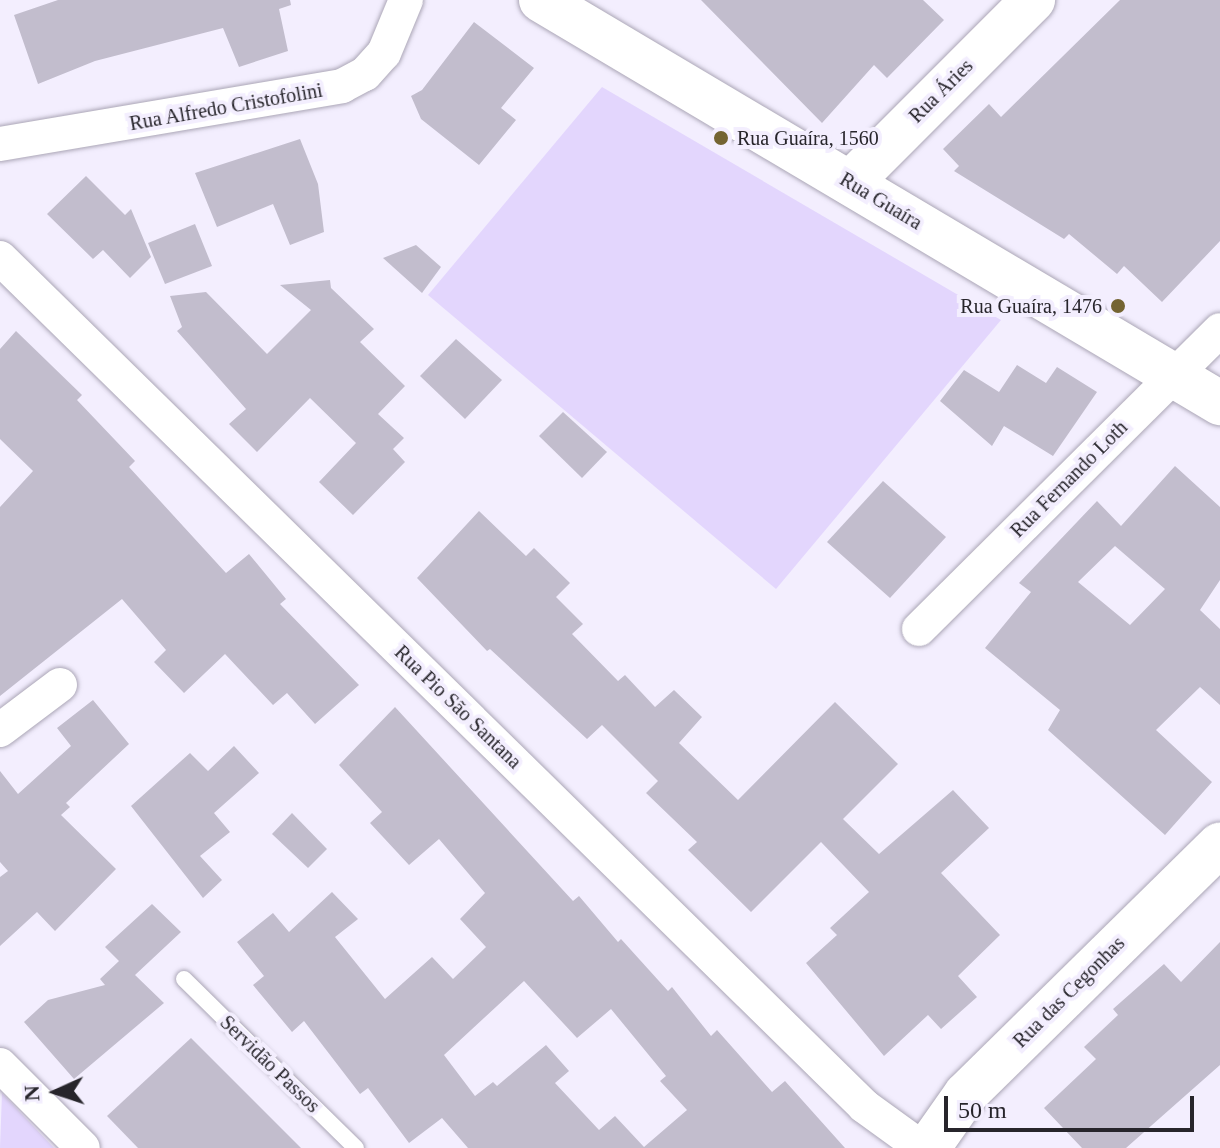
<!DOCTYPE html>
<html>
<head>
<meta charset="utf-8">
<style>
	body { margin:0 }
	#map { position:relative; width:1220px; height:1148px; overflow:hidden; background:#f3eefe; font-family:"Times New Roman",serif }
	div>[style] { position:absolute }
	.green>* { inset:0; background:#e3d6fd }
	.building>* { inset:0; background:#c2bdcd }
	.roads { filter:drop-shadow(0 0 2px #aba6b6) drop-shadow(0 0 2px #aba6b6) }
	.lane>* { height:16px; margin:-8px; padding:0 8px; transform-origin:8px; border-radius:8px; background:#fff }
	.street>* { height:34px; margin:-17px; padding:0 17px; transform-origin:17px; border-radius:17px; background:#fff }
	.secondary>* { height:44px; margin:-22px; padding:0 22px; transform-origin:22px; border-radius:22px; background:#fff }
	.primary>* { height:44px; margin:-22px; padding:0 22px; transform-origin:22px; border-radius:22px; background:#fff }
	.dots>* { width:22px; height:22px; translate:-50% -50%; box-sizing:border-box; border:4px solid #f3eefe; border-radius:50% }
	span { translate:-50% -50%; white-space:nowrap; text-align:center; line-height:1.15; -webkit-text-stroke:8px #f3eefe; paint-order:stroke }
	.street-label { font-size:20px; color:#27252b }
	.poi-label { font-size:20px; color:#27252b }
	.left { translate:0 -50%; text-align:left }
	.right { translate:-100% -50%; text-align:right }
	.north { position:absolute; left:16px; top:1052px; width:80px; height:80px; -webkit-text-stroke:6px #f3eefe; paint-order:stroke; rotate:267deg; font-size:22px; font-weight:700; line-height:32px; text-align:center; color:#27252b }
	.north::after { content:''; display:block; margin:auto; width:28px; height:36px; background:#27252b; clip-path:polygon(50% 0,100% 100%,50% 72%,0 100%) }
	.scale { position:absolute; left:944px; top:1096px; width:250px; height:36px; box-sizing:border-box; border:4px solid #27252b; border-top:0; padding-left:10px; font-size:24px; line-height:28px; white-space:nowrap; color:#27252b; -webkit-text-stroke:6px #f3eefe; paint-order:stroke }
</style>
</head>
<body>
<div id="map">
	<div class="green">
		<i style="clip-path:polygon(602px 87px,1001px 320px,776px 589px,428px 295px)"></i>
		<i style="clip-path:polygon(2px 1093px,54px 1148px,0 1148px)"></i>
	</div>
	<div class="building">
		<i style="clip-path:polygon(58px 0,290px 0,291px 5px,279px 9px,288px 51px,239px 67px,223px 28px,95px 61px,38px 84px,14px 15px)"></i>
		<i style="clip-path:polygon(701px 0,923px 0,944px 20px,887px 78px,874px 65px,822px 123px)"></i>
		<i style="clip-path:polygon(1120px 0,1220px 0,1220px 241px,1162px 302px,1124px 266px,1117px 274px,1069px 234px,1064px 239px,954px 171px,959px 166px,943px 149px,989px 104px,1001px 117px)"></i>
		<i style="clip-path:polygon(474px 22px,534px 68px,501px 108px,516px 120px,479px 165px,421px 119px,411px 96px,422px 90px)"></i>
		<i style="clip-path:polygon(300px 139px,318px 184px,324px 232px,290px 245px,273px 204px,217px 227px,195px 173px)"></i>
		<i style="clip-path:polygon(86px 176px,125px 215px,131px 209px,151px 257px,130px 278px,103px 250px,93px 259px,47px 214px)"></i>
		<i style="clip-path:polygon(195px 224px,212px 266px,165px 284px,148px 243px)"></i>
		<i style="clip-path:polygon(416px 245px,441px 267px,422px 293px,383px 258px)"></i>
		<i style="clip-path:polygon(330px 280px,331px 288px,374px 329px,360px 342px,405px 386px,378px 414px,404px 438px,393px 449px,405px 462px,353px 515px,319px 482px,356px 443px,310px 398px,257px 452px,229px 424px,246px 409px,177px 331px,182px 327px,170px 296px,206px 292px,267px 354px,311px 310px,280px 285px)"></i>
		<i style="clip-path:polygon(16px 331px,82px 395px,77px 400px,135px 461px,129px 467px,226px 573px,249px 554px,286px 599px,280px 604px,359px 685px,315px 724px,287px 693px,273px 705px,225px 654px,184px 693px,154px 662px,166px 650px,122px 599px,0 696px,0 507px,33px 471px,0 439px,0 349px)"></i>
		<i style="clip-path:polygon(456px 339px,502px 380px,465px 419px,420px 376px)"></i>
		<i style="clip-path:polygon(1017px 365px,1046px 383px,1057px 367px,1097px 392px,1053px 456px,1004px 426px,992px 446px,940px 401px,964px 370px,999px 392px)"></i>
		<i style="clip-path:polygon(563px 412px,607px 452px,582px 478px,539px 436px)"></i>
		<i style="clip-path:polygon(evenodd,1175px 466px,1220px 507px,1220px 580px,1200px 610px,1220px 629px,1220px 705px,1200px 687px,1156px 730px,1212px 782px,1165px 835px,1048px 730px,1060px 710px,985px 648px,1031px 592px,1019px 583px,1097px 501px,1121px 526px,1175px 466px,1115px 546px,1165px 589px,1130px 625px,1078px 582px,1115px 546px)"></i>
		<i style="clip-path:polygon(883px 481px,946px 537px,890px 598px,827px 542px)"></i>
		<i style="clip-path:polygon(479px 511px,526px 556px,534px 548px,570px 583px,556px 597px,583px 624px,572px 634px,618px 681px,625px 675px,655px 707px,674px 690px,702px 717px,679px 743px,738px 800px,835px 702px,898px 764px,843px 819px,879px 854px,953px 790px,989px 828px,941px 873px,1000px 935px,958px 976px,977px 997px,941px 1029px,928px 1015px,884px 1056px,806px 963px,837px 935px,830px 928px,869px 892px,821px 842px,751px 912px,688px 850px,697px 842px,646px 793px,658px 781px,602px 725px,587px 739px,490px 649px,487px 651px,417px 578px)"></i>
		<i style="clip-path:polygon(93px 700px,129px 744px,66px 803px,70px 807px,61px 815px,116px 869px,55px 931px,37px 912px,0 946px,0 877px,8px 871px,0 862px,0 771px,18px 794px,71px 746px,57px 728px)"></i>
		<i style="clip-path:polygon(evenodd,395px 707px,573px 901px,579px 896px,618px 942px,621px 939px,668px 991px,672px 987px,711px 1036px,717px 1030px,772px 1092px,785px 1081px,845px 1148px,468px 1148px,442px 1118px,409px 1143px,368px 1088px,360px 1094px,304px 1021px,292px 1032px,253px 985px,264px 976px,237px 942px,273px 913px,289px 932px,332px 892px,358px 919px,335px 937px,385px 999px,432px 957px,453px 979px,486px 947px,460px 919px,485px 893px,439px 839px,409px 865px,370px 823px,382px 812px,339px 765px,395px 707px,524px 981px,577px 1038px,611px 1009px,666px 1076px,660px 1081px,687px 1110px,644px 1147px,615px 1116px,599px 1130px,555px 1083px,569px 1071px,546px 1045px,497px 1086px,493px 1082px,475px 1096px,444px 1055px,524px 981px)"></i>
		<i style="clip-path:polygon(234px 746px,259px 773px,214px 813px,230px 832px,200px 856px,222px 880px,203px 898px,131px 806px,190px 753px,208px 771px)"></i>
		<i style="clip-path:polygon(292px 813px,327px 849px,308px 868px,272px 834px)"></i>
		<i style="clip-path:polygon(152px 904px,181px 932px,135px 975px,164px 1003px,74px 1079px,24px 1022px,48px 1000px,105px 985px,100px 979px,119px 961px,105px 947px)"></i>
		<i style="clip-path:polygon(1220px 942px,1220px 1065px,1126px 1148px,1082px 1148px,1044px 1108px,1096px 1059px,1084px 1047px,1118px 1015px,1113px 1009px,1164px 964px,1181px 982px)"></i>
		<i style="clip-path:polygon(191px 1038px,301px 1148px,138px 1148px,107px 1116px)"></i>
	</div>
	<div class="roads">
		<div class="lane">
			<i style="left:184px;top:979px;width:241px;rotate:44.5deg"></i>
		</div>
		<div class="street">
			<i style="left:0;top:144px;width:347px;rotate:-9.6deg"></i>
			<i style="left:342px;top:86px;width:26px;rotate:-28deg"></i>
			<i style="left:365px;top:74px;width:28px;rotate:-48deg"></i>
			<i style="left:384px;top:53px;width:57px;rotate:-67.5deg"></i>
			<i style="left:0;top:258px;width:1211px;rotate:44.46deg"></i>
			<i style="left:864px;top:1106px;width:72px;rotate:35.9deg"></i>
			<i style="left:919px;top:629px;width:424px;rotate:-44.8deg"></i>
			<i style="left:0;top:730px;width:75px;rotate:-36.9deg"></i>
			<i style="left:0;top:1065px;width:117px;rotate:45deg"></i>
		</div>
		<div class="secondary">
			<i style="left:541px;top:0;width:790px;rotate:30.69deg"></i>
			<i style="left:850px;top:183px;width:259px;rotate:-45deg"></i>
		</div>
		<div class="primary">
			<i style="left:928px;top:1148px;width:66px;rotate:-54.9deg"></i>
			<i style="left:966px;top:1094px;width:356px;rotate:-44.5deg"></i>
		</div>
	</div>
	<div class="dots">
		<i style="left:721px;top:138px;background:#746432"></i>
		<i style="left:1118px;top:306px;background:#746432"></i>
	</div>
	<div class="street-label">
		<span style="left:941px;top:91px;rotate:-45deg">Rua Áries</span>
		<span style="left:226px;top:107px;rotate:-10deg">Rua Alfredo Cristofolini</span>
		<span style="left:881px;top:201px;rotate:31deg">Rua Guaíra</span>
		<span style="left:1069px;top:479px;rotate:-45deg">Rua Fernando Loth</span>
		<span style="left:458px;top:707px;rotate:44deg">Rua Pio São Santana</span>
		<span style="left:1069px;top:992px;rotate:-45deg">Rua das Cegonhas</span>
		<span style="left:270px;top:1064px;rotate:44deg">Servidão Passos</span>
	</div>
	<div class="poi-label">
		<span class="left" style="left:737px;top:138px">Rua Guaíra, 1560</span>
		<span class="right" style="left:1102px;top:306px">Rua Guaíra, 1476</span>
	</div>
	<div class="north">N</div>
	<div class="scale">50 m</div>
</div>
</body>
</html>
